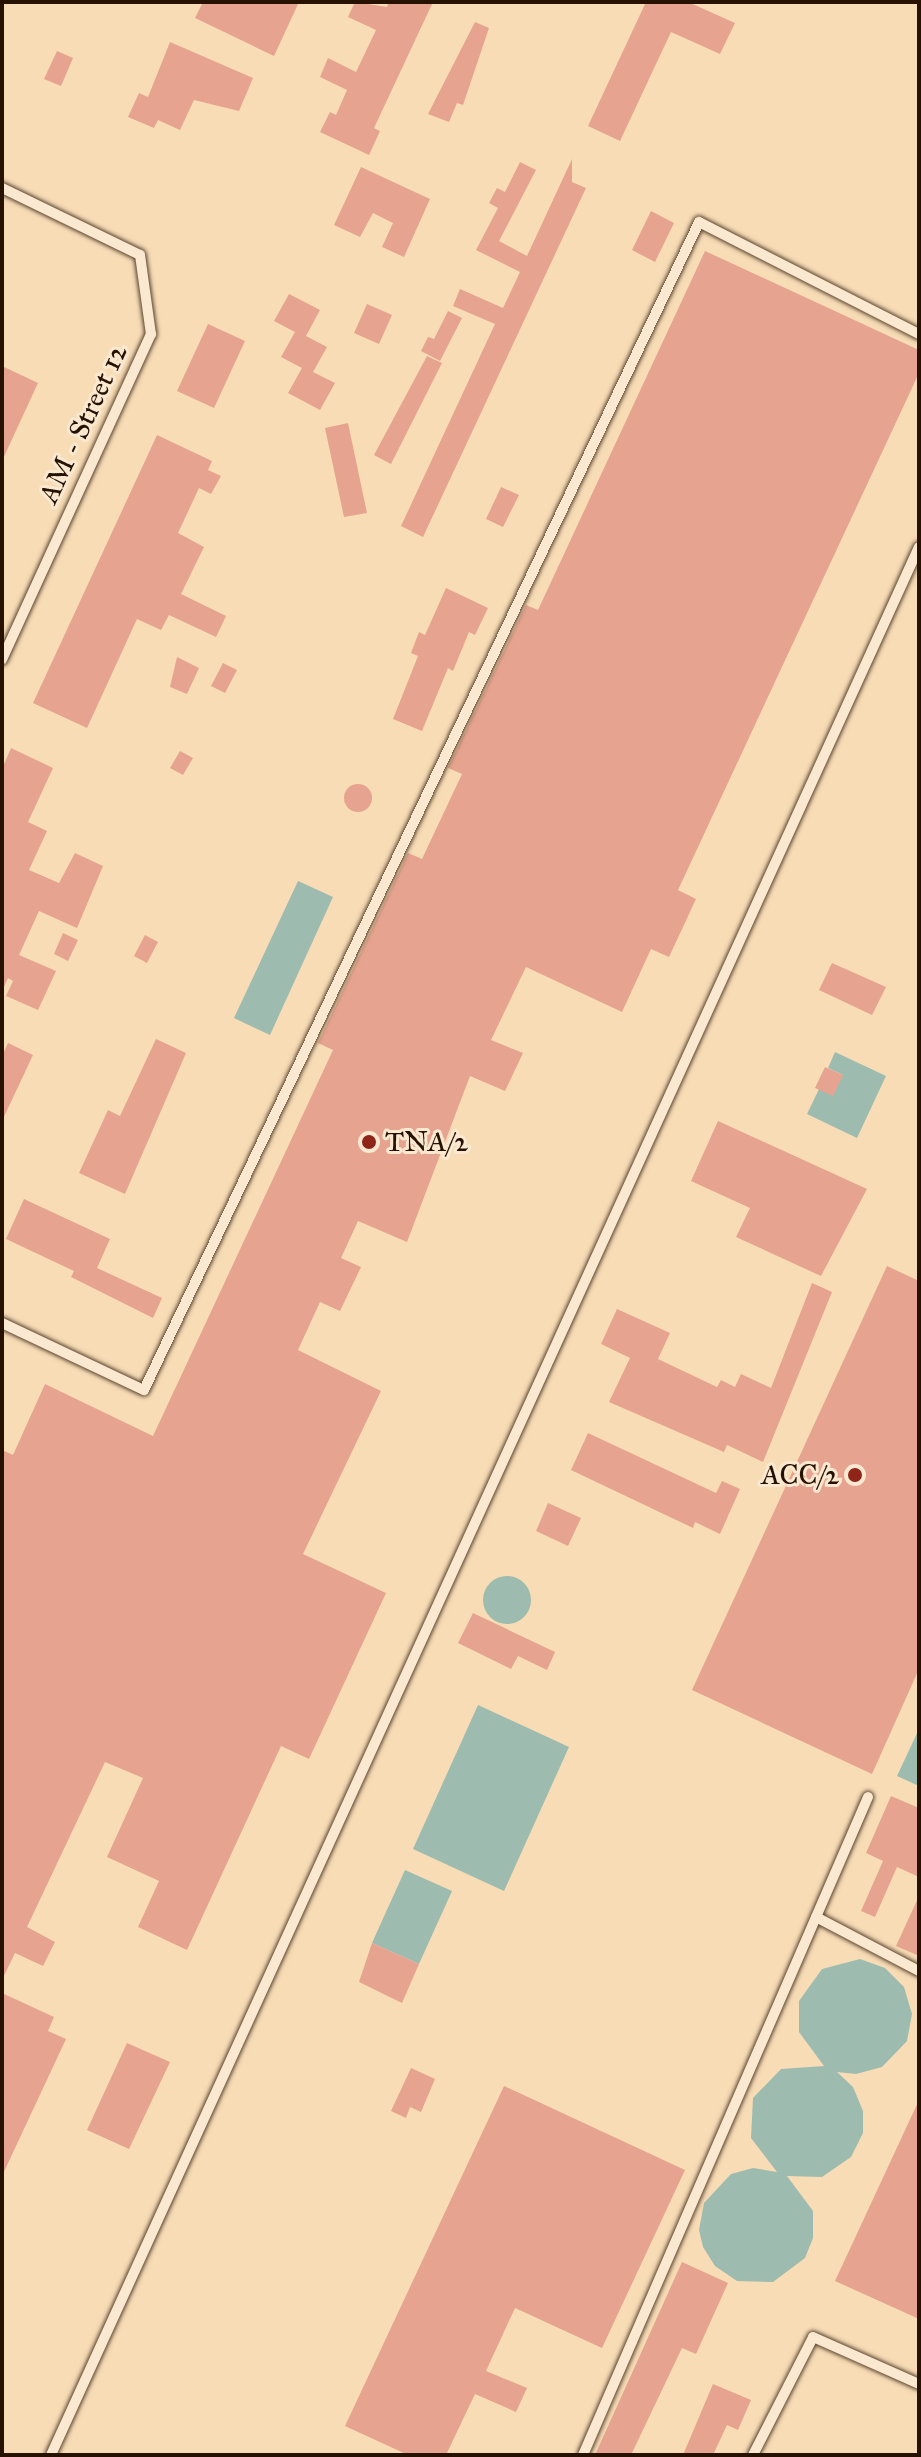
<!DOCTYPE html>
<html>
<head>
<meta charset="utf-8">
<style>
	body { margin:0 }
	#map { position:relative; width:921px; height:2457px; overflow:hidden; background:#f7dcb6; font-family:"IM FELL Great Primer",serif }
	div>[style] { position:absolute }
	.water>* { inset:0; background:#9dbcaf }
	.round { border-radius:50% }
	.building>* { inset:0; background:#e6a490 }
	.roads { filter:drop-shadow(0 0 2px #5b442e) drop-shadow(0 0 2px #5b442e) }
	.service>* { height:10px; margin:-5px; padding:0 5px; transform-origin:5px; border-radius:5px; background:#fae8d0 }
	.dots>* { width:22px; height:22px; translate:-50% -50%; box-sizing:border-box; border:4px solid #fae8d0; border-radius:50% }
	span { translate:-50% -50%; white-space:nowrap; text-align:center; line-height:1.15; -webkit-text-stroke:6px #fae8d0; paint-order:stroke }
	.street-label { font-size:28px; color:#271100 }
	.poi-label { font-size:28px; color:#271100 }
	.left { translate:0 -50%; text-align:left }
	.right { translate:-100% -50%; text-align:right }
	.frame { position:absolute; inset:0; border:4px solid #271100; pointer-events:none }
</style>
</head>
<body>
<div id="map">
	<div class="water">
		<i style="clip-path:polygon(298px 881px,333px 897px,270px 1035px,234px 1018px)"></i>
		<i style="clip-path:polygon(835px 1052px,886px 1076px,857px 1138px,807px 1114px,819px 1089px,843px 1075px,828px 1068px)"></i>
		<i class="round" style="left:483px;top:1576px;width:48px;height:48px"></i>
		<i style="clip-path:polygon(478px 1705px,569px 1747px,504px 1891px,413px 1849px)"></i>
		<i style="clip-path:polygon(919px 1729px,919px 1786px,897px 1776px)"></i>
		<i style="clip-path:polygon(405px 1870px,452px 1891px,419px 1964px,372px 1943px)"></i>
		<i style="clip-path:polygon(860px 1959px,885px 1968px,904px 1987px,912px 2014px,907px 2041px,882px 2067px,856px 2074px,837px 2072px,853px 2087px,863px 2111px,863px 2133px,851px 2157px,822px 2177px,787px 2176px,813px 2211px,813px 2238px,805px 2258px,773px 2282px,737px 2281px,715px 2266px,703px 2247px,699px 2230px,704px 2203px,731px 2174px,753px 2168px,777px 2172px,751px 2138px,753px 2098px,781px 2069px,824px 2066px,799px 2032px,799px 2001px,822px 1969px)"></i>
	</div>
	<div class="building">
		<i style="clip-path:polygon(203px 2px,299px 2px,274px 56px,195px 18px)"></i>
		<i style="clip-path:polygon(355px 2px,387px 7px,389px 2px,433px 2px,374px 128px,380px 131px,369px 155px,320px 132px,330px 112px,336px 115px,347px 90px,320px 77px,328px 58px,356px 72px,376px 30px,348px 17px)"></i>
		<i style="clip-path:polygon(646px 2px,688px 2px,735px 23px,720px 54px,671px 32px,620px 141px,588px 126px)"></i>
		<i style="clip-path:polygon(475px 22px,489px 28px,463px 105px,457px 103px,449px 122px,428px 114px)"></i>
		<i style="clip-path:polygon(170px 42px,253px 78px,239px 111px,194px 100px,180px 130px,158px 120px,154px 128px,128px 117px,139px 93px,148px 97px)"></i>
		<i style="clip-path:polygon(57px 51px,73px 58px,61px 86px,44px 79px)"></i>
		<i style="clip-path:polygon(572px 159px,572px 182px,586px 188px,423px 537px,401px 526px,495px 324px,453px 306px,460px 289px,503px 308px,520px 272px,476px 250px,498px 208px,489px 203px,497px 188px,505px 192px,520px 162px,536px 170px,499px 241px,527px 256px)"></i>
		<i style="clip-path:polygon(361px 167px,430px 199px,404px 257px,382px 247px,393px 223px,373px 213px,360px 237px,334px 225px)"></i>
		<i style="clip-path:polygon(651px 211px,674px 223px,655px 262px,632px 250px)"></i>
		<i style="clip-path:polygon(705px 251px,919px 350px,919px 373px,678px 890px,696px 899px,669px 957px,651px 949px,622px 1012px,526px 967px,491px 1040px,523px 1053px,505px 1091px,470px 1076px,407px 1242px,358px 1221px,341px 1258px,361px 1267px,340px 1311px,320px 1302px,298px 1350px,381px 1391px,303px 1554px,386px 1593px,309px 1759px,281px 1746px,187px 1950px,138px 1927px,159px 1881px,107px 1857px,143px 1778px,105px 1762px,27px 1927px,55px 1942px,43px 1966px,15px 1953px,2px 1980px,2px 1450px,13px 1455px,45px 1384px,153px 1436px,333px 1050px,318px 1043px,408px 853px,422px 859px,462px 774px,448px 768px,526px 605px,538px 610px)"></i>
		<i style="clip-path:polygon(289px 294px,320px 310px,306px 336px,327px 347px,313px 372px,335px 383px,320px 410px,288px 393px,302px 368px,281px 357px,295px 332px,274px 321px)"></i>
		<i style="clip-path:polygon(367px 304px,392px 315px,379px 344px,354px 333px)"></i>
		<i style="clip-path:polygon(448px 311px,462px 318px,440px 361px,421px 351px,428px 337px,434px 339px)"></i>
		<i style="clip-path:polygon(208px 324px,245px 341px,214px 408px,177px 391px)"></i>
		<i style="clip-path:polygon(427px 356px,442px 363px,391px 464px,374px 455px)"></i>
		<i style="clip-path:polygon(2px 366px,38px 383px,2px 461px)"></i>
		<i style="clip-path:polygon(348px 423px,367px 513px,344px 517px,325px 428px)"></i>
		<i style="clip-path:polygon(157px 435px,212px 461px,208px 470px,221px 476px,211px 494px,199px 488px,178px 533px,204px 547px,181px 594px,226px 616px,216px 637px,169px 615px,161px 630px,137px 619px,87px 728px,33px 703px)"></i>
		<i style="clip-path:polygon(501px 487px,519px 495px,503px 527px,486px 519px)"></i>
		<i style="clip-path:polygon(446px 588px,488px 608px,475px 635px,469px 632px,453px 671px,448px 668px,422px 731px,393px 719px,418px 656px,411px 653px,419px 632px,425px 635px)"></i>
		<i style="clip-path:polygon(177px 657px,199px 668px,187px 694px,170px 687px)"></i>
		<i style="clip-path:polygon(223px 663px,237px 670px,225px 693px,211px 686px)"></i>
		<i style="clip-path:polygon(11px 748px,53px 768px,28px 822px,47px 831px,29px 870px,59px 883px,75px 853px,103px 866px,77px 928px,39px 911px,19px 955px,56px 971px,38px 1010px,6px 996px,13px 981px,8px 978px,2px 991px,2px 769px)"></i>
		<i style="clip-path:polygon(180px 751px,193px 758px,183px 775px,170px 768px)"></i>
		<i class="round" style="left:344px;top:784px;width:28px;height:28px"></i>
		<i style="clip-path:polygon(63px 933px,78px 940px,68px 961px,54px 954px)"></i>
		<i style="clip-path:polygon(145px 935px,158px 942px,147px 963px,134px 956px)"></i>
		<i style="clip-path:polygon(832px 963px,886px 987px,872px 1015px,819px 990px)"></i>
		<i style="clip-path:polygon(156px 1039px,186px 1053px,125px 1194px,79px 1173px,108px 1110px,120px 1116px)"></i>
		<i style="clip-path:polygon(8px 1043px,33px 1055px,2px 1121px,2px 1056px)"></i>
		<i style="clip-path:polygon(825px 1067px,843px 1075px,833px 1096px,815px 1088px)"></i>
		<i style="clip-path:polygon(718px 1121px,867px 1189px,821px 1276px,736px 1237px,750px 1208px,691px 1181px)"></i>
		<i style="clip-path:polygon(24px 1199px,110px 1239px,97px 1268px,162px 1298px,153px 1318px,71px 1277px,74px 1271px,6px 1239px)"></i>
		<i style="clip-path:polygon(887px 1266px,919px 1281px,919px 1669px,872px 1774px,692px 1690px)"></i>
		<i style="clip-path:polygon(812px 1283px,832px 1292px,763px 1462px,727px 1445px,724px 1452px,609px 1402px,630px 1358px,601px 1344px,617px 1309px,670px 1333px,658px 1359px,717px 1387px,721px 1380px,735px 1387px,741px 1374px,771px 1388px)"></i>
		<i style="clip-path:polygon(588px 1433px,716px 1493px,722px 1481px,740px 1489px,720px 1534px,695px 1522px,693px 1528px,571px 1470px)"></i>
		<i style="clip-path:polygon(548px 1503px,581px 1518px,568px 1546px,536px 1531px)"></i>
		<i style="clip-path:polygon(473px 1613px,555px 1652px,547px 1670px,518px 1656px,511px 1669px,458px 1643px)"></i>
		<i style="clip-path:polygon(891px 1796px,919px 1808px,919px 1877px,897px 1867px,875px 1917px,861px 1911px,883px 1861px,866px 1853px)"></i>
		<i style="clip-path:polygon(919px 1896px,919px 1956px,896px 1946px)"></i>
		<i style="clip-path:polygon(372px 1943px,419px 1964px,402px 2003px,359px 1982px)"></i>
		<i style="clip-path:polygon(2px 1993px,54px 2017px,48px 2031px,66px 2039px,2px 2176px)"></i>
		<i style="clip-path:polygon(127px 2043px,170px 2062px,129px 2149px,87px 2130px)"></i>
		<i style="clip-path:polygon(411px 2068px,435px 2079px,421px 2112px,410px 2107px,406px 2118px,391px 2111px)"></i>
		<i style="clip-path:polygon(504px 2086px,685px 2170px,602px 2348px,515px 2308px,486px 2371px,527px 2388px,516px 2412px,475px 2394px,446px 2455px,408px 2455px,345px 2426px)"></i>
		<i style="clip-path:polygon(919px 2100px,919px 2319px,835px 2281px)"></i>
		<i style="clip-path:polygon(682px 2262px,728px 2283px,696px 2354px,682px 2348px,631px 2455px,595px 2455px)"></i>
		<i style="clip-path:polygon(713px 2384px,751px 2400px,738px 2430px,727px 2425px,713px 2455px,683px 2455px)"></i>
	</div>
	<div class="roads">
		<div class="service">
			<i style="left:2px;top:188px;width:153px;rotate:25.9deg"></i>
			<i style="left:140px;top:255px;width:80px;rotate:82.1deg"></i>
			<i style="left:151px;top:334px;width:358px;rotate:114.6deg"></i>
			<i style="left:2px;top:1323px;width:157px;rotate:25.3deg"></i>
			<i style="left:144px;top:1390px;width:1293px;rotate:-64.58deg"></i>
			<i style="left:699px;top:222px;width:247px;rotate:27deg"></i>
			<i style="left:816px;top:1917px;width:116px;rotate:27.7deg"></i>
			<i style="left:51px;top:2455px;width:2096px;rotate:-65.54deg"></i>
			<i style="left:583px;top:2455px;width:717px;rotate:-66.58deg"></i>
			<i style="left:753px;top:2455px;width:132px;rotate:-63deg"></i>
			<i style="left:813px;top:2337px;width:116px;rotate:23.9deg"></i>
		</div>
	</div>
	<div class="dots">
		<i style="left:369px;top:1142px;background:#8f2418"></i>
		<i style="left:855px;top:1475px;background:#8f2418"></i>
	</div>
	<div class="street-label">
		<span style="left:83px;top:424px;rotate:-65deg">AM - Street 12</span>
	</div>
	<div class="poi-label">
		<span class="left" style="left:385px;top:1142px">TNA/2</span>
		<span class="right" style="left:839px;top:1475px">ACC/2</span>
	</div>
	<div class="frame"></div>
</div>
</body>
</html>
